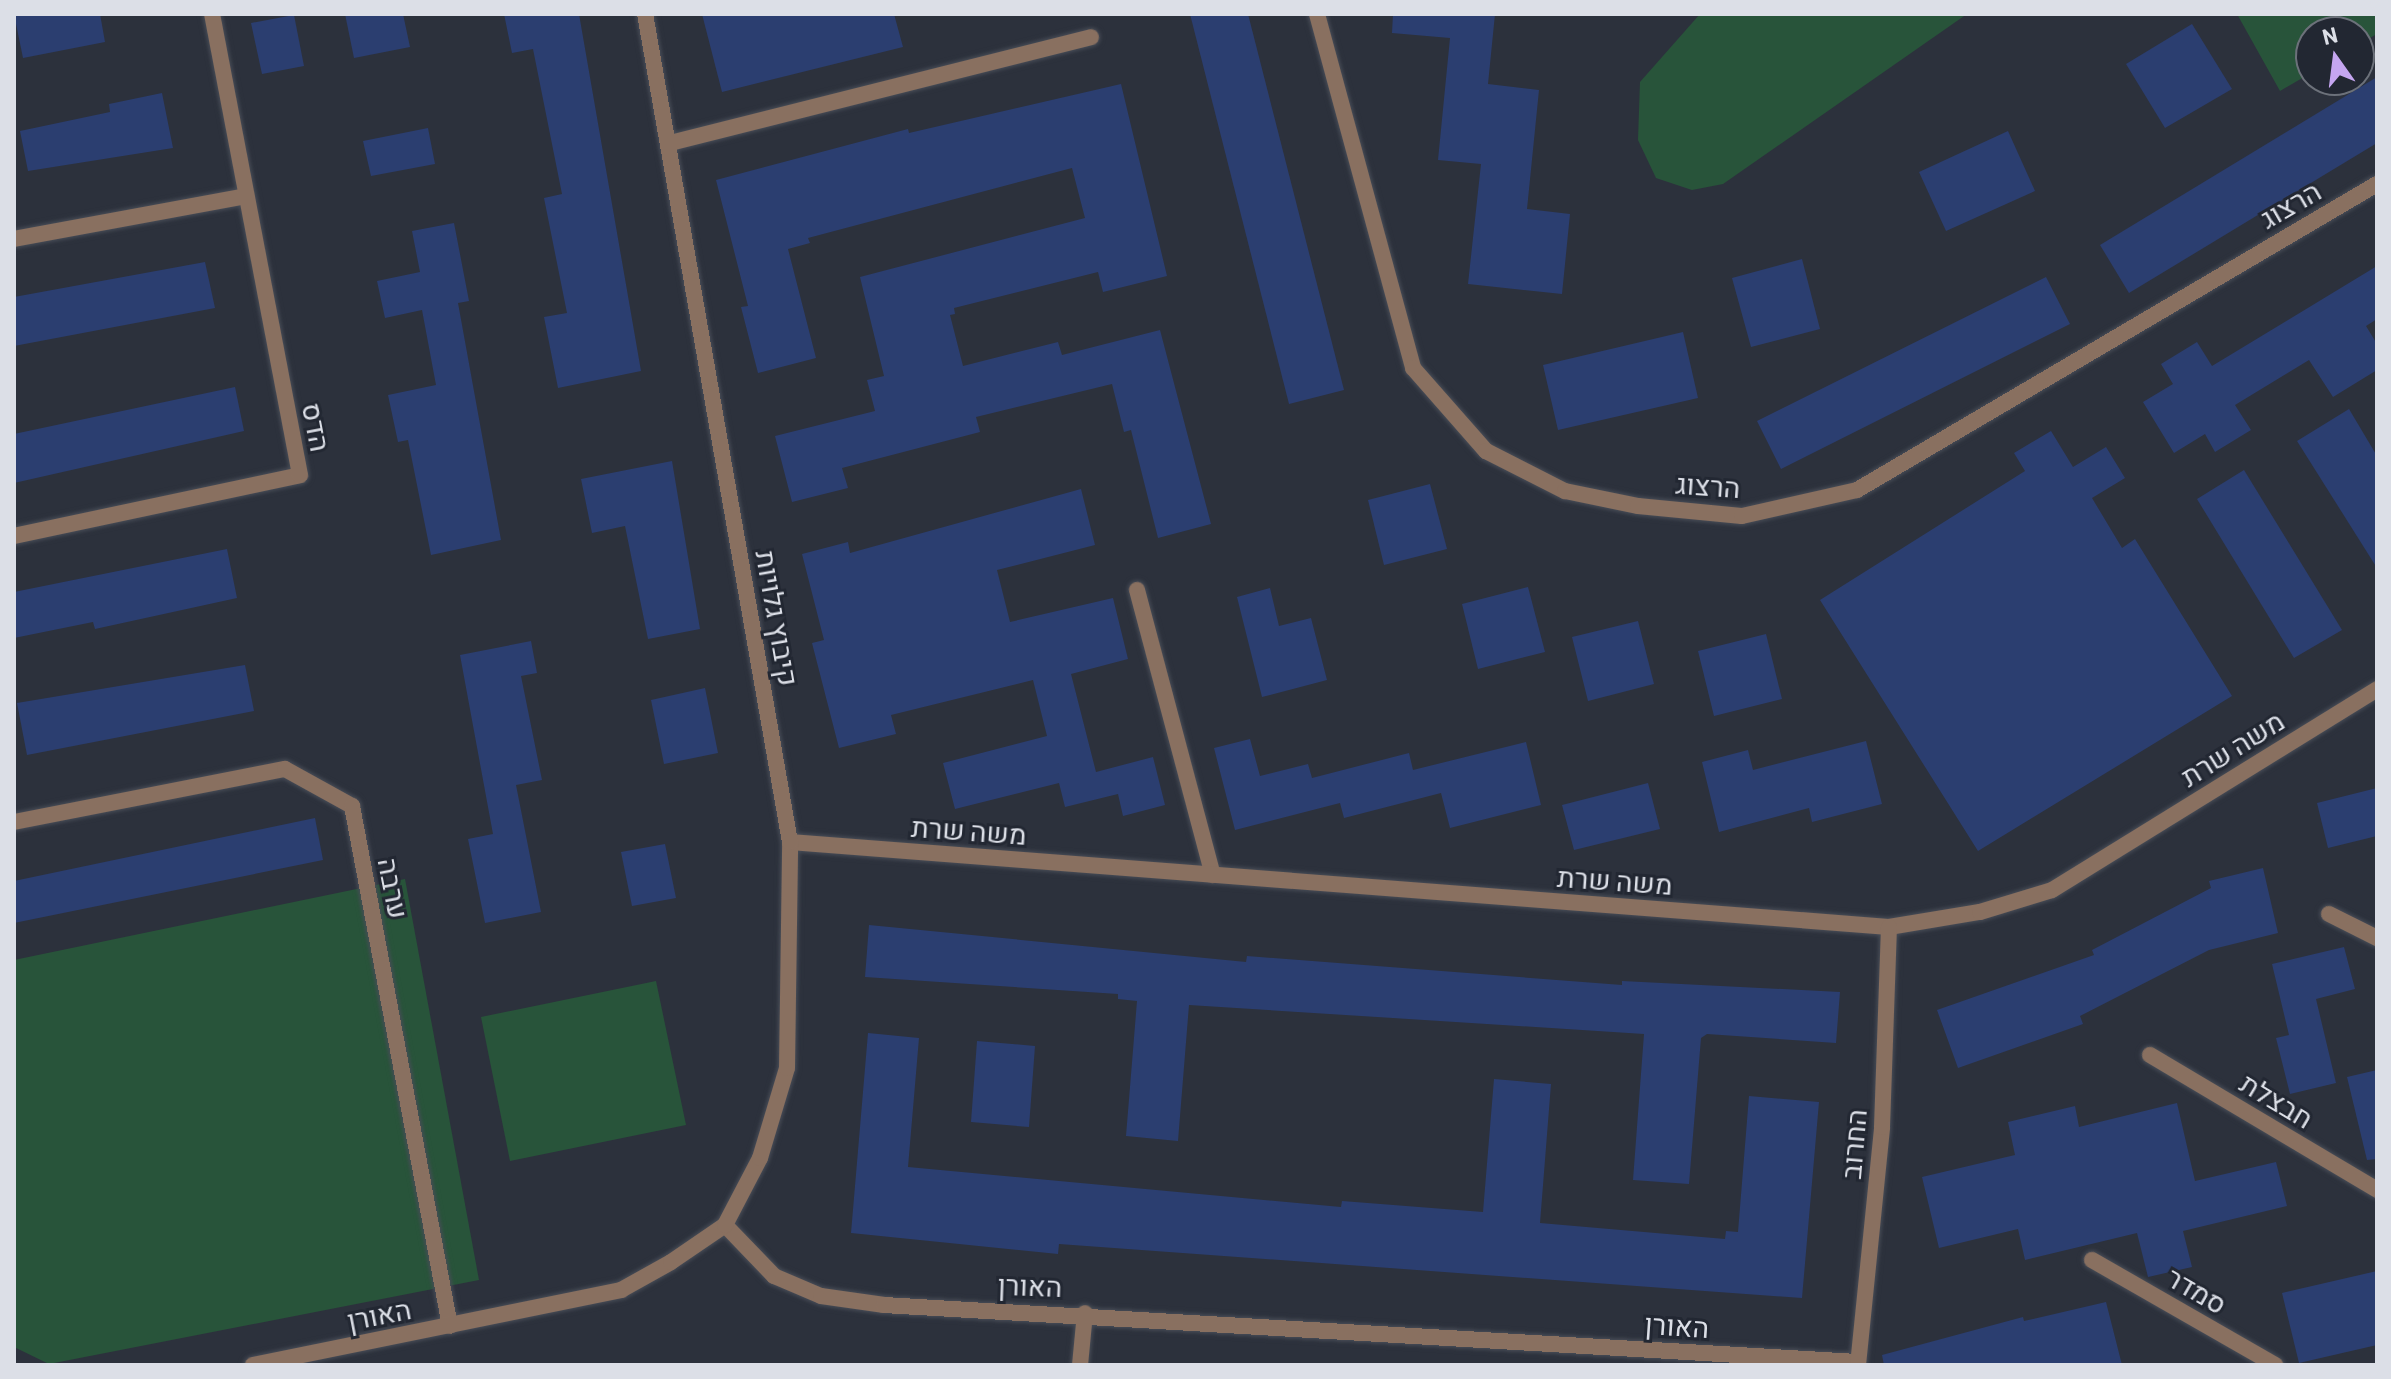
<!DOCTYPE html>
<html>
<head>
<meta charset="utf-8">
<style>
	body { margin:0 }
	#map { position:relative; width:2391px; height:1379px; overflow:hidden; background:#2c313c; font-family:Barlow,Heebo,sans-serif }
	div>[style] { position:absolute }
	.green>* { inset:0; background:#28543a }
	.building>* { inset:0; background:#2b3e70 }
	.roads { filter:drop-shadow(0 0 2px #484d57) drop-shadow(0 0 2px #484d57) }
	.service>* { height:16px; margin:-8px; padding:0 8px; transform-origin:8px; border-radius:8px; background:#897060 }
	.minor>* { height:16px; margin:-8px; padding:0 8px; transform-origin:8px; border-radius:8px; background:#897060 }
	.tertiary>* { height:16px; margin:-8px; padding:0 8px; transform-origin:8px; border-radius:8px; background:#897060 }
	span { translate:-50% -50%; white-space:nowrap; text-align:center; line-height:1.15; -webkit-text-stroke:6px #222732; paint-order:stroke }
	.street-label { font-size:28px; color:#dcdfe7 }
	.frame { position:absolute; inset:0; border:16px solid #dcdfe7; pointer-events:none }
	.north { position:absolute; left:2295px; top:16px; width:80px; height:80px; box-sizing:border-box; background:#222732; border:2px solid #6c717a; border-radius:50%; rotate:346deg; font-size:22px; font-weight:700; line-height:32px; text-align:center; color:#dcdfe7 }
	.north::after { content:''; display:block; margin:auto; width:28px; height:36px; background:#c5a6f0; clip-path:polygon(50% 0,100% 100%,50% 72%,0 100%) }
</style>
</head>
<body>
<div id="map">
	<div class="green">
		<i style="clip-path:polygon(1700px 14px,1967px 14px,1723px 184px,1692px 190px,1656px 178px,1638px 140px,1640px 82px)"></i>
		<i style="clip-path:polygon(2237px 14px,2377px 14px,2377px 34px,2359px 44px,2359px 32px,2311px 32px,2311px 73px,2280px 91px)"></i>
		<i style="clip-path:polygon(405px 879px,479px 1280px,49px 1364px,14px 1347px,14px 960px)"></i>
		<i style="clip-path:polygon(656px 981px,686px 1125px,510px 1161px,481px 1017px)"></i>
	</div>
	<div class="building">
		<i style="clip-path:polygon(14px 14px,100px 14px,105px 42px,23px 58px)"></i>
		<i style="clip-path:polygon(345px 14px,403px 14px,410px 47px,354px 58px)"></i>
		<i style="clip-path:polygon(504px 14px,579px 14px,641px 371px,558px 388px,544px 317px,567px 313px,544px 198px,562px 194px,533px 49px,512px 53px)"></i>
		<i style="clip-path:polygon(702px 14px,894px 14px,903px 47px,722px 92px)"></i>
		<i style="clip-path:polygon(1190px 14px,1248px 14px,1344px 390px,1289px 404px)"></i>
		<i style="clip-path:polygon(1393px 14px,1495px 14px,1488px 84px,1539px 90px,1527px 209px,1570px 214px,1562px 294px,1468px 284px,1481px 164px,1438px 160px,1450px 38px,1392px 33px)"></i>
		<i style="clip-path:polygon(294px 15px,304px 66px,262px 74px,251px 23px)"></i>
		<i style="clip-path:polygon(2192px 24px,2232px 89px,2165px 128px,2126px 64px)"></i>
		<i style="clip-path:polygon(2377px 77px,2377px 143px,2129px 293px,2100px 245px)"></i>
		<i style="clip-path:polygon(1121px 84px,1167px 276px,1103px 292px,1098px 272px,954px 308px,955px 314px,950px 315px,963px 366px,1058px 342px,1062px 355px,1160px 330px,1211px 524px,1158px 538px,1131px 430px,1124px 432px,1112px 384px,976px 417px,980px 432px,842px 468px,848px 488px,792px 502px,775px 436px,875px 411px,867px 380px,884px 376px,860px 277px,1085px 218px,1072px 168px,808px 238px,810px 243px,788px 249px,816px 358px,758px 373px,741px 307px,748px 306px,716px 180px,908px 129px,909px 133px)"></i>
		<i style="clip-path:polygon(162px 93px,173px 148px,28px 171px,20px 131px,110px 112px,109px 104px)"></i>
		<i style="clip-path:polygon(428px 128px,435px 164px,371px 176px,363px 141px)"></i>
		<i style="clip-path:polygon(2008px 131px,2035px 191px,1946px 231px,1919px 172px)"></i>
		<i style="clip-path:polygon(454px 223px,469px 301px,458px 303px,501px 540px,431px 555px,408px 440px,398px 442px,388px 395px,436px 385px,422px 310px,385px 318px,377px 281px,420px 272px,412px 231px)"></i>
		<i style="clip-path:polygon(1802px 259px,1820px 329px,1751px 347px,1732px 278px)"></i>
		<i style="clip-path:polygon(205px 262px,215px 308px,14px 346px,14px 297px)"></i>
		<i style="clip-path:polygon(2377px 266px,2377px 319px,2366px 326px,2377px 344px,2377px 370px,2333px 397px,2309px 360px,2235px 405px,2251px 430px,2215px 452px,2205px 434px,2174px 453px,2143px 402px,2173px 384px,2161px 364px,2197px 342px,2212px 366px)"></i>
		<i style="clip-path:polygon(2046px 277px,2070px 324px,1781px 469px,1757px 421px)"></i>
		<i style="clip-path:polygon(1683px 332px,1698px 398px,1558px 430px,1543px 365px)"></i>
		<i style="clip-path:polygon(235px 387px,244px 431px,14px 483px,14px 434px)"></i>
		<i style="clip-path:polygon(2349px 409px,2377px 456px,2377px 568px,2297px 441px)"></i>
		<i style="clip-path:polygon(2051px 431px,2073px 467px,2106px 447px,2125px 478px,2092px 498px,2122px 548px,2135px 539px,2232px 696px,1978px 851px,1820px 600px,2025px 471px,2014px 453px)"></i>
		<i style="clip-path:polygon(672px 461px,700px 629px,648px 639px,625px 526px,592px 533px,581px 479px)"></i>
		<i style="clip-path:polygon(2244px 470px,2342px 630px,2294px 658px,2197px 499px)"></i>
		<i style="clip-path:polygon(1430px 484px,1447px 549px,1384px 565px,1368px 500px)"></i>
		<i style="clip-path:polygon(1081px 489px,1095px 545px,997px 570px,1010px 622px,1113px 598px,1128px 659px,1071px 674px,1096px 772px,1153px 757px,1165px 805px,1123px 816px,1118px 794px,1065px 807px,1059px 783px,955px 809px,943px 763px,1047px 736px,1033px 680px,891px 715px,896px 734px,839px 748px,812px 643px,824px 640px,802px 554px,848px 542px,850px 553px)"></i>
		<i style="clip-path:polygon(227px 549px,237px 598px,95px 629px,93px 622px,14px 638px,14px 592px)"></i>
		<i style="clip-path:polygon(1528px 587px,1545px 652px,1478px 669px,1462px 604px)"></i>
		<i style="clip-path:polygon(1270px 588px,1279px 626px,1311px 618px,1327px 680px,1262px 697px,1237px 597px)"></i>
		<i style="clip-path:polygon(1638px 621px,1654px 684px,1588px 701px,1572px 637px)"></i>
		<i style="clip-path:polygon(1766px 634px,1782px 699px,1714px 716px,1698px 651px)"></i>
		<i style="clip-path:polygon(531px 641px,537px 673px,521px 676px,542px 780px,516px 785px,541px 912px,485px 923px,468px 839px,493px 834px,460px 655px)"></i>
		<i style="clip-path:polygon(245px 665px,254px 711px,27px 755px,17px 703px)"></i>
		<i style="clip-path:polygon(705px 688px,718px 753px,664px 764px,651px 700px)"></i>
		<i style="clip-path:polygon(1250px 739px,1260px 776px,1308px 764px,1312px 778px,1409px 753px,1413px 770px,1526px 742px,1541px 805px,1450px 828px,1441px 793px,1344px 818px,1340px 803px,1235px 830px,1214px 748px)"></i>
		<i style="clip-path:polygon(1866px 741px,1882px 804px,1812px 822px,1809px 808px,1719px 832px,1702px 762px,1748px 750px,1753px 770px)"></i>
		<i style="clip-path:polygon(1648px 783px,1660px 829px,1574px 850px,1562px 805px)"></i>
		<i style="clip-path:polygon(2377px 788px,2377px 836px,2328px 848px,2317px 803px)"></i>
		<i style="clip-path:polygon(315px 818px,323px 860px,14px 923px,14px 881px)"></i>
		<i style="clip-path:polygon(665px 844px,676px 898px,632px 906px,621px 852px)"></i>
		<i style="clip-path:polygon(2263px 868px,2278px 933px,2209px 950px,2080px 1016px,2083px 1024px,1958px 1068px,1937px 1010px,2094px 955px,2092px 950px,2211px 888px,2209px 881px)"></i>
		<i style="clip-path:polygon(869px 925px,1246px 962px,1247px 956px,1622px 985px,1622px 981px,1840px 992px,1836px 1043px,1707px 1034px,1701px 1038px,1689px 1184px,1633px 1180px,1644px 1034px,1189px 1005px,1178px 1141px,1126px 1136px,1137px 1001px,1118px 999px,1118px 994px,865px 977px)"></i>
		<i style="clip-path:polygon(2344px 947px,2355px 989px,2316px 999px,2336px 1083px,2290px 1094px,2276px 1038px,2289px 1035px,2272px 964px)"></i>
		<i style="clip-path:polygon(868px 1033px,919px 1038px,908px 1167px,1341px 1207px,1342px 1201px,1483px 1212px,1494px 1079px,1551px 1084px,1540px 1223px,1725px 1239px,1726px 1231px,1738px 1232px,1749px 1096px,1819px 1102px,1802px 1298px,1059px 1244px,1058px 1254px,851px 1233px)"></i>
		<i style="clip-path:polygon(977px 1041px,1035px 1046px,1029px 1127px,971px 1122px)"></i>
		<i style="clip-path:polygon(2377px 1070px,2377px 1159px,2367px 1160px,2347px 1077px)"></i>
		<i style="clip-path:polygon(2177px 1103px,2195px 1181px,2276px 1162px,2287px 1206px,2183px 1231px,2192px 1267px,2148px 1277px,2137px 1233px,2025px 1260px,2018px 1229px,1939px 1248px,1922px 1177px,2015px 1155px,2008px 1122px,2075px 1106px,2079px 1127px)"></i>
		<i style="clip-path:polygon(2377px 1271px,2377px 1345px,2299px 1363px,2282px 1293px)"></i>
		<i style="clip-path:polygon(2106px 1302px,2122px 1365px,1884px 1365px,1882px 1355px,2023px 1317px,2024px 1321px)"></i>
	</div>
	<div class="roads">
		<div class="service">
			<i style="left:1137px;top:590px;width:295px;rotate:75.1deg"></i>
			<i style="left:1080px;top:1365px;width:52px;rotate:-84.5deg"></i>
		</div>
		<div class="minor">
			<i style="left:1317px;top:14px;width:367px;rotate:74.8deg"></i>
			<i style="left:1413px;top:368px;width:111px;rotate:48.7deg"></i>
			<i style="left:1486px;top:451px;width:89px;rotate:26.9deg"></i>
			<i style="left:1565px;top:491px;width:75px;rotate:11.6deg"></i>
			<i style="left:1638px;top:506px;width:104px;rotate:5.5deg"></i>
			<i style="left:1742px;top:516px;width:118px;rotate:-12.7deg"></i>
			<i style="left:1857px;top:490px;width:603px;rotate:-30.48deg"></i>
			<i style="left:670px;top:143px;width:434px;rotate:-14.1deg"></i>
			<i style="left:14px;top:239px;width:236px;rotate:-10.5deg"></i>
			<i style="left:14px;top:536px;width:292px;rotate:-12deg"></i>
			<i style="left:300px;top:475px;width:469px;rotate:-100.8deg"></i>
			<i style="left:14px;top:822px;width:276px;rotate:-11.1deg"></i>
			<i style="left:285px;top:769px;width:77px;rotate:28.9deg"></i>
			<i style="left:352px;top:806px;width:529px;rotate:79.33deg"></i>
			<i style="left:2329px;top:914px;width:54px;rotate:26.6deg"></i>
			<i style="left:2150px;top:1055px;width:264px;rotate:30.7deg"></i>
			<i style="left:725px;top:1225px;width:71px;rotate:46.1deg"></i>
			<i style="left:774px;top:1276px;width:51px;rotate:23.1deg"></i>
			<i style="left:821px;top:1296px;width:64px;rotate:8.1deg"></i>
			<i style="left:884px;top:1305px;width:975px;rotate:3.35deg"></i>
			<i style="left:2092px;top:1260px;width:211px;rotate:29.8deg"></i>
		</div>
		<div class="tertiary">
			<i style="left:790px;top:842px;width:1102px;rotate:4.42deg"></i>
			<i style="left:1889px;top:927px;width:92px;rotate:-9.4deg"></i>
			<i style="left:1980px;top:912px;width:75px;rotate:-17deg"></i>
			<i style="left:2052px;top:890px;width:382px;rotate:-31.7deg"></i>
			<i style="left:253px;top:1365px;width:376px;rotate:-11.5deg"></i>
			<i style="left:621px;top:1290px;width:57px;rotate:-29.2deg"></i>
			<i style="left:671px;top:1262px;width:65px;rotate:-34.4deg"></i>
			<i style="left:725px;top:1225px;width:76px;rotate:-62.4deg"></i>
			<i style="left:760px;top:1158px;width:94px;rotate:-73.3deg"></i>
			<i style="left:787px;top:1068px;width:226px;rotate:-89.2deg"></i>
			<i style="left:790px;top:842px;width:841px;rotate:-99.93deg"></i>
			<i style="left:1858px;top:1365px;width:239px;rotate:-84.2deg"></i>
			<i style="left:1882px;top:1127px;width:200px;rotate:-88deg"></i>
		</div>
	</div>
	<div class="street-label">
		<span style="left:2290px;top:204px;rotate:-30deg">הרצוג</span>
		<span style="left:317px;top:427px;rotate:79deg">הדס</span>
		<span style="left:1708px;top:485px;rotate:4deg">הרצוג</span>
		<span style="left:778px;top:618px;rotate:80deg">קיבוץ גלויות</span>
		<span style="left:2232px;top:748px;rotate:-32deg">משה שרת</span>
		<span style="left:969px;top:830px;rotate:4deg">משה שרת</span>
		<span style="left:1615px;top:880px;rotate:4deg">משה שרת</span>
		<span style="left:394px;top:888px;rotate:79deg">ערבה</span>
		<span style="left:2277px;top:1100px;rotate:31deg">חבצלת</span>
		<span style="left:1853px;top:1144px;rotate:-85deg">החרוב</span>
		<span style="left:1030px;top:1285px;rotate:2deg">האורן</span>
		<span style="left:2197px;top:1290px;rotate:30deg">סמדר</span>
		<span style="left:379px;top:1314px;rotate:-11deg">האורן</span>
		<span style="left:1677px;top:1325px;rotate:4deg">האורן</span>
	</div>
	<div class="frame"></div>
	<div class="north">N</div>
</div>
</body>
</html>
